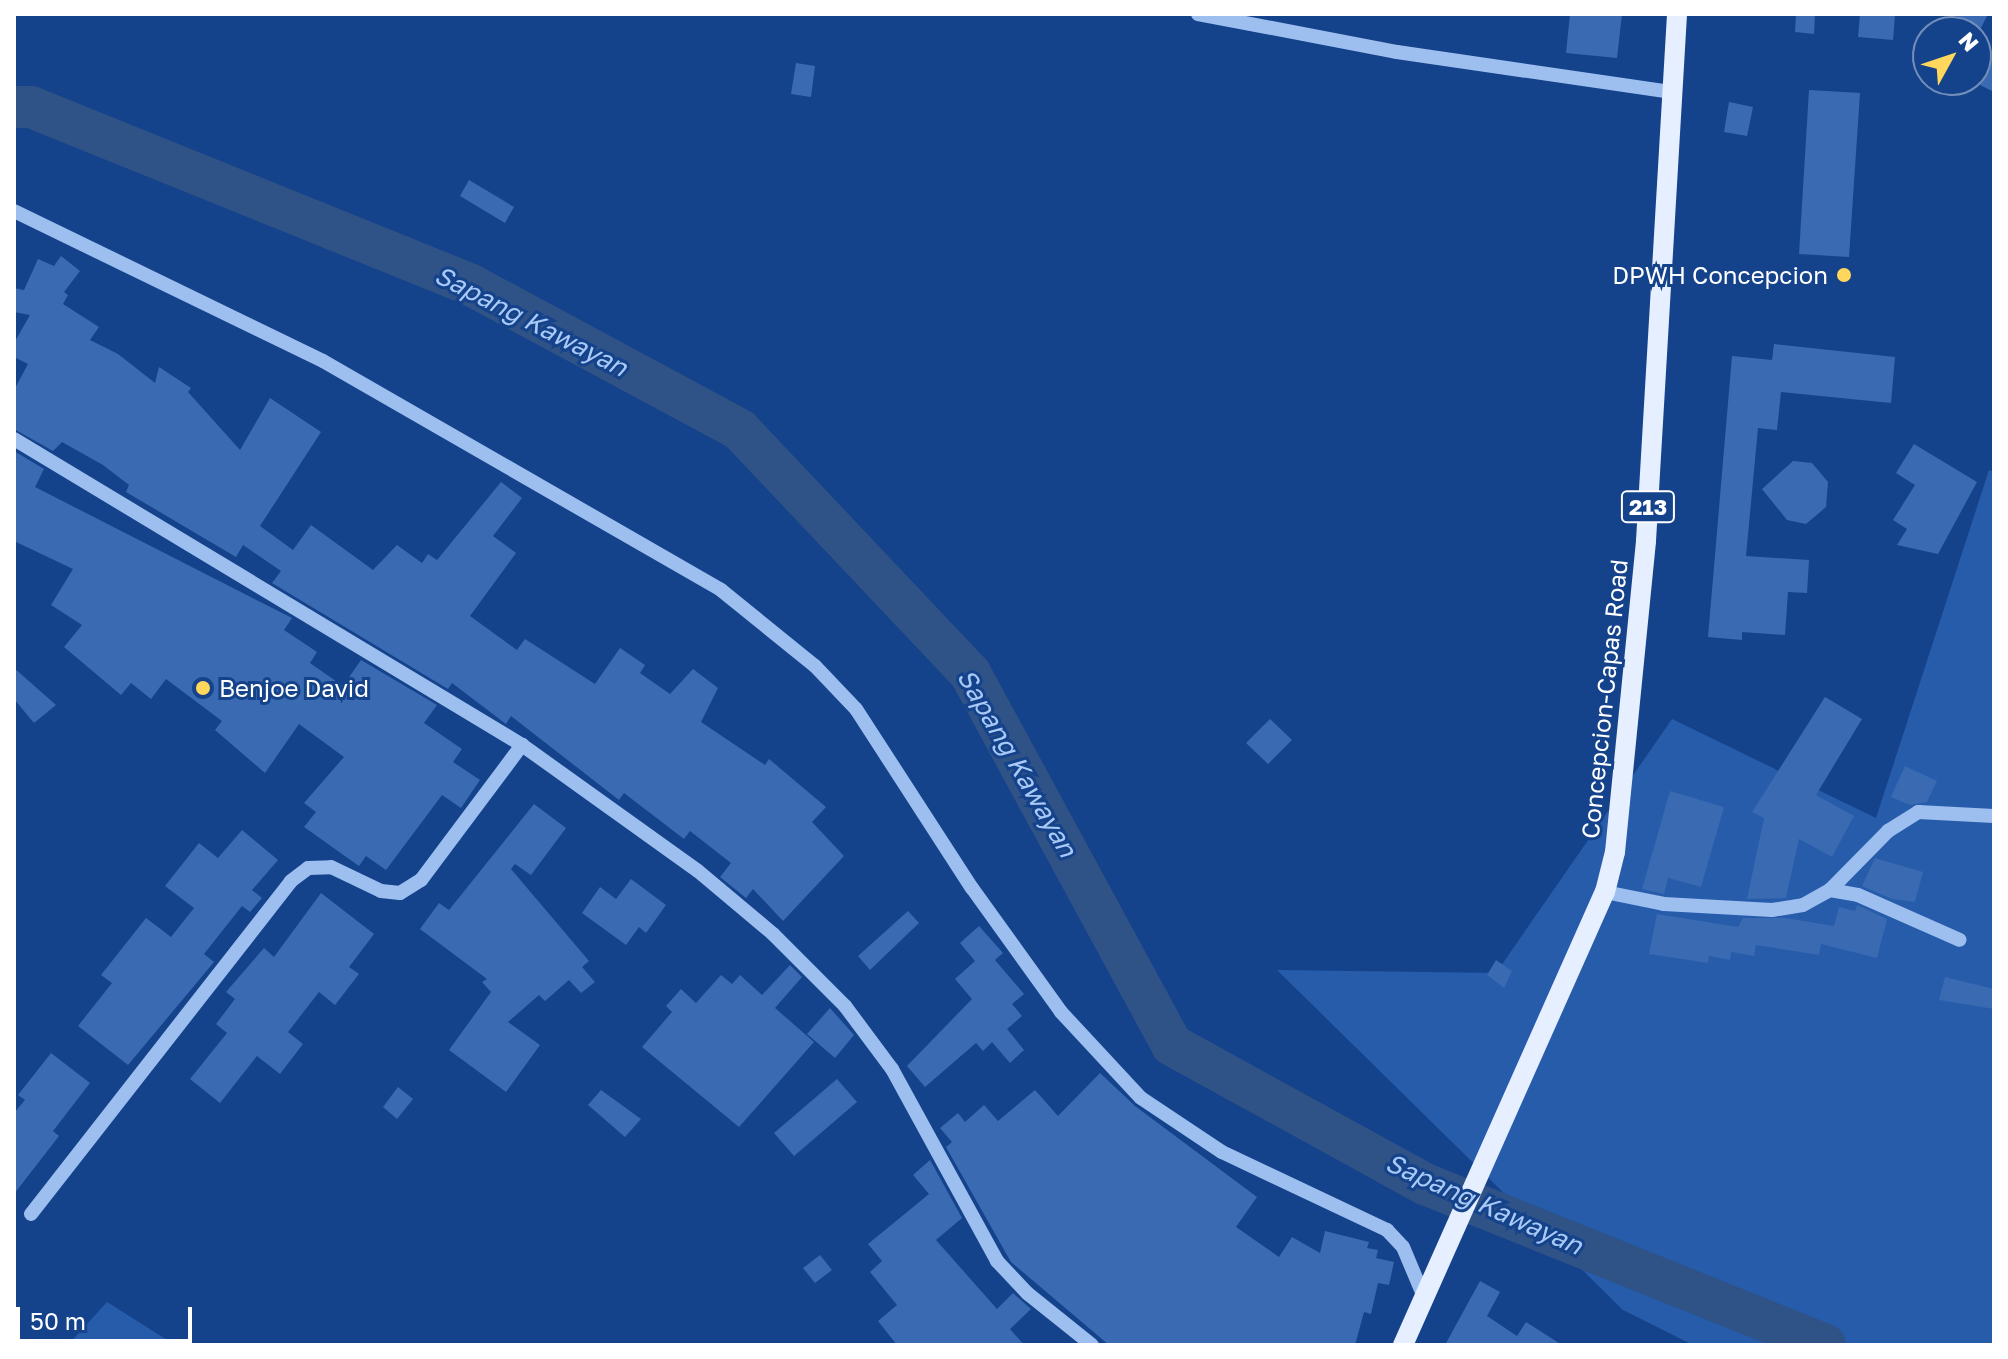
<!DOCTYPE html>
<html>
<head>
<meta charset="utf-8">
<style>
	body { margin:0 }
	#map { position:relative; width:2008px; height:1359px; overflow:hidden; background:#15438b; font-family:"Golos Text",sans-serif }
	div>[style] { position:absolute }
	.green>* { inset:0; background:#275caa }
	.river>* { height:42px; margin:-21px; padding:0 21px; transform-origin:21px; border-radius:21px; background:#2f5287 }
	.building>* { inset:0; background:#396ab2 }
	.minor>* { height:14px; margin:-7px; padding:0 7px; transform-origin:7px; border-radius:7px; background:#9dbff0 }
	.major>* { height:20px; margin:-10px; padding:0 10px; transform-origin:10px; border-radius:10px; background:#e6efff }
	.dots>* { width:22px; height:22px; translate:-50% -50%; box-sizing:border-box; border:4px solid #15438b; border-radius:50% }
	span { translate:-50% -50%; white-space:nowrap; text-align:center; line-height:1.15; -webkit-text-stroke:6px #15438b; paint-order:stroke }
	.shield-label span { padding:2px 6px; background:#15438b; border:2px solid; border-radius:6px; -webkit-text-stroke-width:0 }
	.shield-label { font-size:22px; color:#fff; font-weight:700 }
	.poi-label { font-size:24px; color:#fff }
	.right { translate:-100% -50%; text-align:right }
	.left { translate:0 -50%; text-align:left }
	.street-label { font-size:24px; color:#fff }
	.water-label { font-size:26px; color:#a9c9f7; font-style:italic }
	.frame { position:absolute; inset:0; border:16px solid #fff; pointer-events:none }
	.north { position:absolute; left:1912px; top:16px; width:80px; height:80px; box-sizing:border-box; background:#15438b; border:2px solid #738eb9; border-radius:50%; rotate:50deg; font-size:22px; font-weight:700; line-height:32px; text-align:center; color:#fff }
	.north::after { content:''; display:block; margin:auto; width:28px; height:36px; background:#ffd75c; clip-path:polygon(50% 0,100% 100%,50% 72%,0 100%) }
	.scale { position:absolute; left:16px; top:1307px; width:176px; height:36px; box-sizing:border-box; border:4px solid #fff; border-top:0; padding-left:10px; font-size:24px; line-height:28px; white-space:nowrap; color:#fff; -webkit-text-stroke:6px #15438b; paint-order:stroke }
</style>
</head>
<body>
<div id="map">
	<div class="green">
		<i style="clip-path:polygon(1989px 470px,1994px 472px,1994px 1345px,1693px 1345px,1623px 1310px,1277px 970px,1496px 973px,1672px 719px,1876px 818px)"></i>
		<i style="clip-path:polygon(107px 1302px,175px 1345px,68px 1345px)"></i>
	</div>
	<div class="river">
		<i style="left:14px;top:107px;width:17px"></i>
		<i style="left:31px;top:107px;width:475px;rotate:22deg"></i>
		<i style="left:471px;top:285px;width:306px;rotate:28.3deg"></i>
		<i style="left:740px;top:430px;width:335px;rotate:46.6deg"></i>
		<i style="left:970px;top:673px;width:423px;rotate:61.5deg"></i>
		<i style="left:1172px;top:1045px;width:289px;rotate:28.8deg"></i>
		<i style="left:1425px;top:1184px;width:431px;rotate:21.9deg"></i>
	</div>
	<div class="building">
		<i style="clip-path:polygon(1570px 14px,1622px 14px,1617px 58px,1566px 53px)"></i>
		<i style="clip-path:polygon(1796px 14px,1815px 14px,1814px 34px,1795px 32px)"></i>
		<i style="clip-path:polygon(1860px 14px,1895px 14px,1893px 40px,1858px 37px)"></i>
		<i style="clip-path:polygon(1959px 14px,1988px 14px,1979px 32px,1950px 32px)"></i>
		<i style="clip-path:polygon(1976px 43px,1994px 52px,1994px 92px,1976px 83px)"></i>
		<i style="clip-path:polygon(796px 63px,815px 66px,811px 97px,791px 94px)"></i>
		<i style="clip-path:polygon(1809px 90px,1860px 93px,1849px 257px,1799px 254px)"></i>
		<i style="clip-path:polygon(1729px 102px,1753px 107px,1747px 136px,1724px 132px)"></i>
		<i style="clip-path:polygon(469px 180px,514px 207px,505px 223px,460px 196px)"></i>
		<i style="clip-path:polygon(61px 256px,80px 271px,64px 292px,68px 295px,63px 304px,99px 327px,90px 340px,118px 354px,155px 383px,159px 367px,191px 388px,188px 392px,240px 450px,270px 398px,321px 432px,260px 526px,293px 550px,311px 525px,373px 570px,397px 545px,422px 563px,428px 554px,437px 560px,501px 482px,522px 498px,493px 536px,516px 553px,470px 616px,517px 650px,525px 639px,595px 684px,620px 648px,645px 665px,640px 673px,670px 694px,693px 669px,718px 688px,701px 722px,765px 765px,769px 759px,826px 807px,812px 822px,844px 856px,783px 921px,753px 889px,746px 898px,720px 877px,731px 863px,690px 831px,684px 839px,624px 793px,619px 800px,511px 716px,506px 724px,452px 683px,448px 689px,272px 583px,281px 571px,243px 545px,236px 557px,126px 492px,129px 485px,103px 465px,62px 442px,53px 451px,14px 429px,14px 390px,28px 364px,14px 357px,14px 343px,30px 315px,14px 312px,14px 288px,24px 290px,38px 259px,54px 266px)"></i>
		<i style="clip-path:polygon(1774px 344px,1895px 357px,1891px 403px,1781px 392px,1777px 430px,1758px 428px,1746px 556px,1809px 560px,1807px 593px,1788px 592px,1785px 635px,1742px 632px,1742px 640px,1708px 637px,1732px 356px,1772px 360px)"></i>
		<i style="clip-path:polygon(1914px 444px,1977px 482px,1938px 554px,1897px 545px,1907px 529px,1893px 520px,1915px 485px,1896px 473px)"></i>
		<i style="clip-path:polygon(14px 451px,44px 469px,35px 487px,292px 618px,284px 630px,317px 652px,310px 663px,343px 686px,361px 660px,437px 705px,424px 723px,462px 749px,453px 762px,480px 780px,461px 808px,442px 795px,386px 870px,366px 856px,359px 866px,304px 827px,316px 812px,304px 803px,344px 757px,299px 724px,265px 773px,215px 730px,222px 721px,166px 679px,151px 699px,131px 683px,121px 695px,64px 647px,82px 625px,51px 605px,73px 569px,14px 541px)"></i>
		<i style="clip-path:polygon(1793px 461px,1812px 463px,1828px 482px,1826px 507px,1806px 524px,1787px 520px,1762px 489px)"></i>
		<i style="clip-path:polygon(14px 668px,56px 705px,34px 723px,14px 699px)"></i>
		<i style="clip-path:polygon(1825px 697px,1862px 719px,1816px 795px,1854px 816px,1832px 857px,1799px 839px,1786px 898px,1747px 899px,1764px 818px,1752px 812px)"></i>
		<i style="clip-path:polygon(1270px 719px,1292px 740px,1268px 764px,1246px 743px)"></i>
		<i style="clip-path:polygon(1905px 766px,1937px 781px,1927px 802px,1910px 805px,1891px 797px)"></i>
		<i style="clip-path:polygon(1670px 791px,1724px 807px,1701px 887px,1668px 878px,1664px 894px,1642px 889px)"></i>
		<i style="clip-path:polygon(534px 804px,566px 828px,531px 875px,515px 864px,511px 869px,589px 961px,582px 967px,595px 982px,581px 993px,569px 980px,545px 1001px,539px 995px,508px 1022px,540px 1045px,506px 1092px,449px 1050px,491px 992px,482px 982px,487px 979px,420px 929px,439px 903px,449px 910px)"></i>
		<i style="clip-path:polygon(242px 830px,278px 860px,252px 890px,262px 898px,250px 912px,242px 906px,204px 954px,214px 962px,128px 1065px,78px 1026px,112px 983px,101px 975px,146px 918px,171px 937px,194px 908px,165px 886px,199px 843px,218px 858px)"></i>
		<i style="clip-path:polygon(1875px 858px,1923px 872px,1915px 902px,1892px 899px,1862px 886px)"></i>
		<i style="clip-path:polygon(631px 879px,666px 905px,646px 933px,639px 927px,626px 945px,582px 913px,600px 887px,616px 899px)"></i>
		<i style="clip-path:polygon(321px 893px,374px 934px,349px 967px,359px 974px,335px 1005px,319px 992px,288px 1032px,303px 1044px,280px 1074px,257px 1056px,220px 1103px,190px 1079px,227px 1033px,216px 1024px,235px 999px,226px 992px,264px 948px,274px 957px)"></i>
		<i style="clip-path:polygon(1857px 905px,1887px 919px,1877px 958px,1821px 944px,1819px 955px,1756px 945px,1754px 956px,1731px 952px,1730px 960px,1709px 956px,1708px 963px,1649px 954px,1657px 914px,1738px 927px,1743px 918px,1786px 918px,1834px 926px,1839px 907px,1855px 911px)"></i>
		<i style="clip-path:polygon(908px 911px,919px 923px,870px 970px,858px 956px)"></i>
		<i style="clip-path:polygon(979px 926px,1003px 953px,995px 960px,1024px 994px,1012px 1004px,1022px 1016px,1007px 1029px,1024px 1050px,1010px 1063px,992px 1042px,983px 1051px,976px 1043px,925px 1087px,907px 1066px,972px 999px,955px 979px,975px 961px,960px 943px)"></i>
		<i style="clip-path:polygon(1496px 960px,1512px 971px,1504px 988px,1487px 975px)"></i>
		<i style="clip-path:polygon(790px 965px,802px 977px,775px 1008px,814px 1042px,739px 1127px,642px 1047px,672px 1012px,666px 1006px,681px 989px,696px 1003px,721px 975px,732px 984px,740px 975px,762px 995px)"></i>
		<i style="clip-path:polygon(1945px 977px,1994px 989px,1994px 1009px,1939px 1000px)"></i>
		<i style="clip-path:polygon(830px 1008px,854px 1035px,835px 1058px,807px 1034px)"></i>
		<i style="clip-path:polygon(51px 1053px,90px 1083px,53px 1131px,59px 1136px,14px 1194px,14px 1113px,25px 1100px,18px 1095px)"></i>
		<i style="clip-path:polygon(1100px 1073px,1135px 1106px,1257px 1197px,1236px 1227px,1279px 1257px,1292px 1237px,1320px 1253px,1325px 1231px,1369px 1242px,1367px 1248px,1378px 1250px,1376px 1258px,1394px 1262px,1389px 1285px,1378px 1283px,1371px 1314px,1364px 1312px,1355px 1345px,1109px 1345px,1011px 1262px,946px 1147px,952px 1142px,940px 1128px,958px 1113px,965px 1122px,984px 1105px,998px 1121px,1035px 1090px,1058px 1116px)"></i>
		<i style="clip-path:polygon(837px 1079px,857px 1102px,794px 1156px,774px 1133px)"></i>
		<i style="clip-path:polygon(398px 1087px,413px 1099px,397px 1119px,383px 1107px)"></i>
		<i style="clip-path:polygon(601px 1090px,641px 1119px,625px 1137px,588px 1105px)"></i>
		<i style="clip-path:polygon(930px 1160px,962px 1218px,936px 1240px,997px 1309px,1013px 1293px,1031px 1309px,1010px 1329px,1024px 1345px,897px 1345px,878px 1321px,897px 1305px,870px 1272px,882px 1261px,868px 1244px,929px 1194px,913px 1175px)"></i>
		<i style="clip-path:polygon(820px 1255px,832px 1270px,815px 1283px,803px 1268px)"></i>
		<i style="clip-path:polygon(1480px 1281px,1500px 1292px,1487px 1316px,1517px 1336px,1526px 1322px,1562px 1345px,1445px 1345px)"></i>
	</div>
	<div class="minor">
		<i style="left:1198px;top:14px;width:203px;rotate:10.8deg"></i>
		<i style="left:1397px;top:52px;width:278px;rotate:8.3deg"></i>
		<i style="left:14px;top:211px;width:343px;rotate:25.9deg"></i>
		<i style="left:323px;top:361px;width:459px;rotate:29.9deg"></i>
		<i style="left:721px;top:590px;width:121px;rotate:39deg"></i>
		<i style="left:815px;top:666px;width:59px;rotate:46.4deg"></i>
		<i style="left:856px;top:709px;width:213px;rotate:57.1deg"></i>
		<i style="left:972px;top:888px;width:153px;rotate:54.3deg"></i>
		<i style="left:1061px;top:1012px;width:117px;rotate:47.1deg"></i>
		<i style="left:1141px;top:1098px;width:97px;rotate:33.7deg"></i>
		<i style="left:1222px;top:1152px;width:183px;rotate:25.3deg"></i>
		<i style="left:1387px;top:1230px;width:23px;rotate:47deg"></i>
		<i style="left:1403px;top:1247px;width:54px;rotate:67.2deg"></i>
		<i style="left:14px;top:439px;width:593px;rotate:31.06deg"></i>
		<i style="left:522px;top:745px;width:216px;rotate:35.6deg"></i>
		<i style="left:698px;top:871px;width:98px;rotate:40deg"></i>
		<i style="left:773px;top:934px;width:102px;rotate:45deg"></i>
		<i style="left:845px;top:1006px;width:79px;rotate:53.3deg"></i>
		<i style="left:892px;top:1069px;width:219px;rotate:61.3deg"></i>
		<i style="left:997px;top:1261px;width:44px;rotate:46.8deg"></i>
		<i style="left:1027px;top:1293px;width:83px;rotate:38.7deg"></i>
		<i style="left:1830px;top:890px;width:28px;rotate:10deg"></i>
		<i style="left:1858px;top:895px;width:111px;rotate:23.8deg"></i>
		<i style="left:1605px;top:892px;width:60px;rotate:11.5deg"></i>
		<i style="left:1664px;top:904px;width:108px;rotate:3.2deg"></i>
		<i style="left:1772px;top:910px;width:31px;rotate:-9deg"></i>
		<i style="left:1803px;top:905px;width:31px;rotate:-29deg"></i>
		<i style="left:1830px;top:890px;width:83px;rotate:-45.5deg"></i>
		<i style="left:1888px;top:831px;width:36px;rotate:-32deg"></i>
		<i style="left:1918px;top:812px;width:76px;rotate:3deg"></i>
		<i style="left:31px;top:1214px;width:422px;rotate:-52deg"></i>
		<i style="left:291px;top:881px;width:21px;rotate:-37deg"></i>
		<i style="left:308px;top:868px;width:23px;rotate:-2deg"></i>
		<i style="left:331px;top:867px;width:55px;rotate:25.6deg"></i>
		<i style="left:381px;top:891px;width:19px;rotate:6deg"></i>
		<i style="left:400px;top:893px;width:25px;rotate:-32deg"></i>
		<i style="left:421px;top:880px;width:169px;rotate:-53.2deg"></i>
	</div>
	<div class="major">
		<i style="left:1403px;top:1345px;width:496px;rotate:-66deg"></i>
		<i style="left:1605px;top:892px;width:41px;rotate:-76deg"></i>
		<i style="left:1615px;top:852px;width:313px;rotate:-84.3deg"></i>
		<i style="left:1646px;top:541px;width:528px;rotate:-86.63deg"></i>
	</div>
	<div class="dots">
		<i style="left:1844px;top:275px;background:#ffd75c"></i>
		<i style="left:203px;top:688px;background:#ffd75c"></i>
	</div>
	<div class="shield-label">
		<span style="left:1648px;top:507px">213</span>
	</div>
	<div class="poi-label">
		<span class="right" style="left:1828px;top:275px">DPWH Concepcion</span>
		<span class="left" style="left:219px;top:688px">Benjoe David</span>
	</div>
	<div class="street-label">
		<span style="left:1604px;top:699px;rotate:-84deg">Concepcion-Capas Road</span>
	</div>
	<div class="water-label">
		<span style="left:531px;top:321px;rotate:27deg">Sapang Kawayan</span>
		<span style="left:1017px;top:763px;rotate:60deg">Sapang Kawayan</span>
		<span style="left:1484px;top:1204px;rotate:24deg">Sapang Kawayan</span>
	</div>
	<div class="frame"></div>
	<div class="north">N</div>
	<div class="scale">50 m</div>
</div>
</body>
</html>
